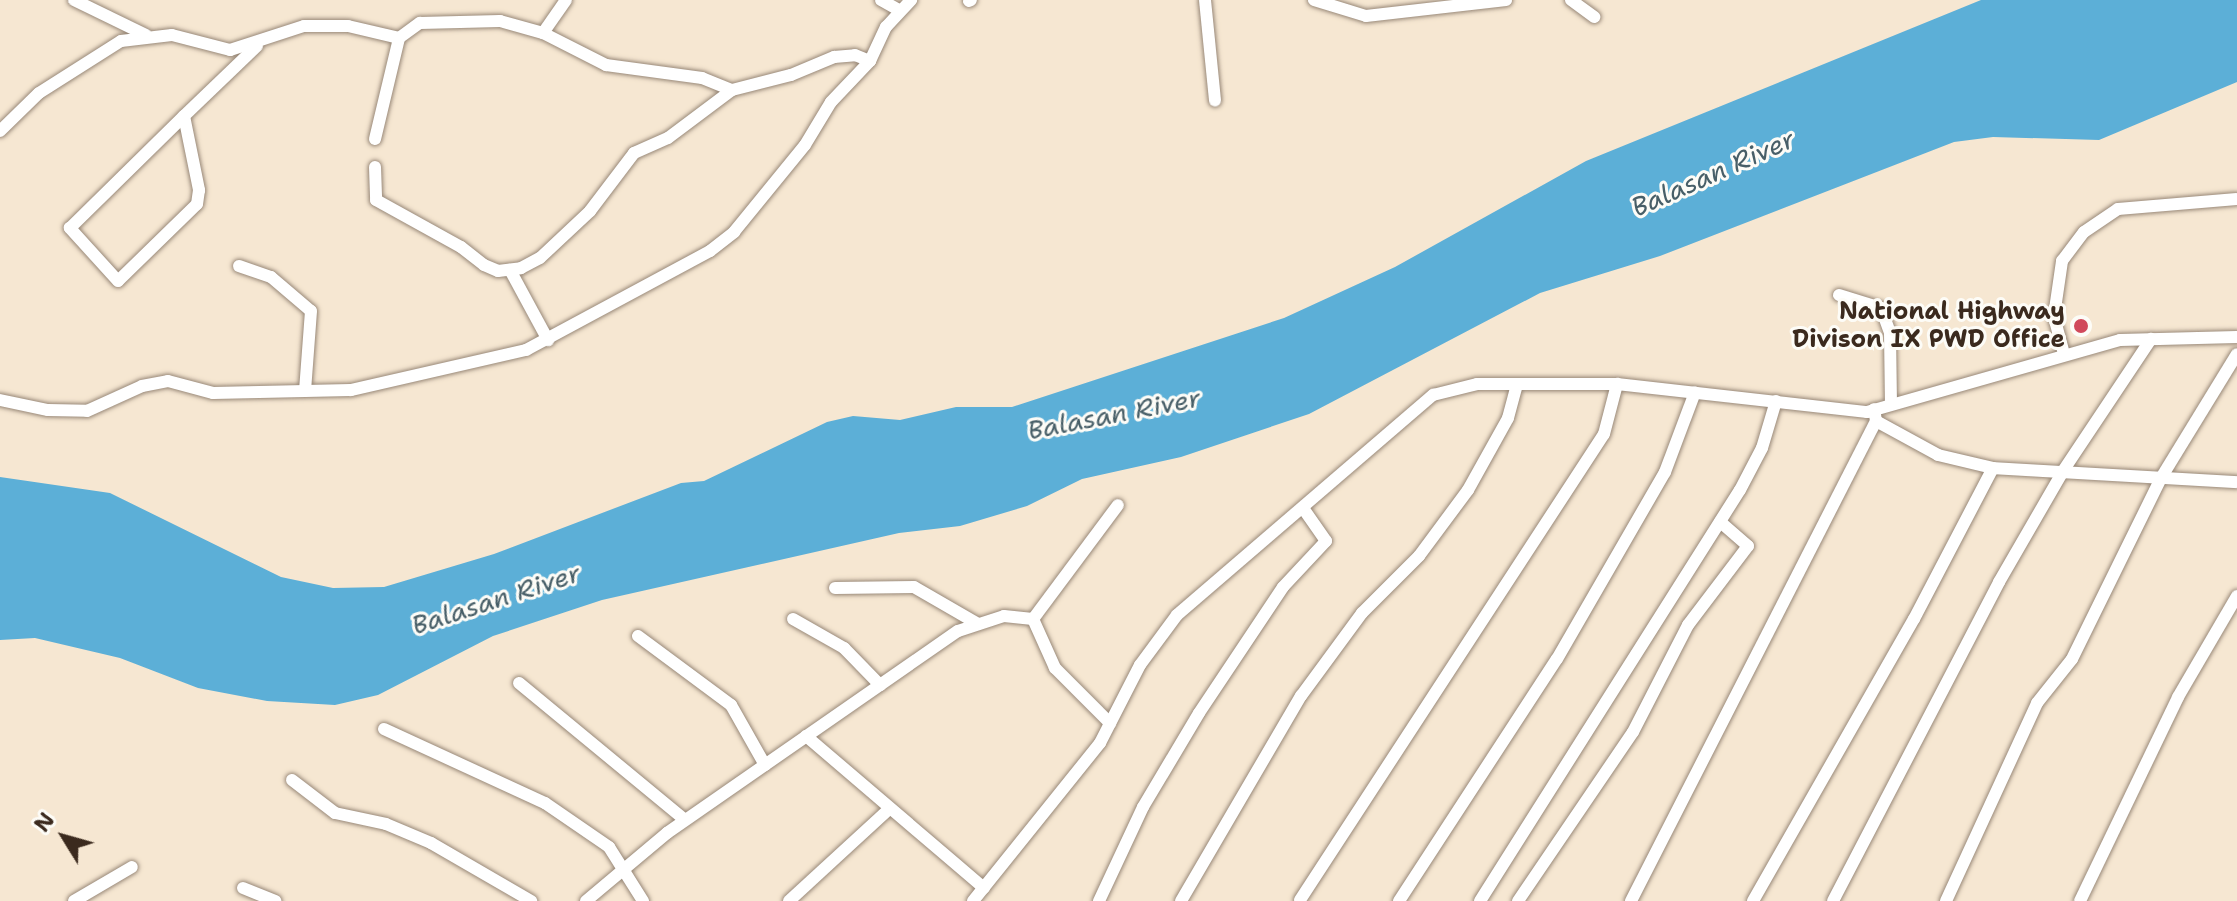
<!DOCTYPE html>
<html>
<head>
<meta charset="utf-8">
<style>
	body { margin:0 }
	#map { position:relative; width:2237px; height:901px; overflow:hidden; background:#f6e7d2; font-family:"Shantell Sans",sans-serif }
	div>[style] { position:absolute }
	.water>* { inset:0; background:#5cafd7 }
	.roads { filter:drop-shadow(0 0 2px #988878) drop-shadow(0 0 2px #988878) }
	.street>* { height:12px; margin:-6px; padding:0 6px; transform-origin:6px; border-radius:6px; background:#fff }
	.dots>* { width:22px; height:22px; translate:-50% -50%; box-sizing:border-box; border:4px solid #fdfcf7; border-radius:50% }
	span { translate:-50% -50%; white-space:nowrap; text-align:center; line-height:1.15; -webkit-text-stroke:6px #fdfcf7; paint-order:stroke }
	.poi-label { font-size:24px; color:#3b2a1e; font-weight:700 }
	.right { translate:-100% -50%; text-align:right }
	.water-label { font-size:26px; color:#485f68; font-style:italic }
	.north { position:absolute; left:24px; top:797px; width:80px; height:80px; -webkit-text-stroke:6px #fdfcf7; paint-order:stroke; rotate:307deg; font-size:22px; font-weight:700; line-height:32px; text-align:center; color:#3b2a1e }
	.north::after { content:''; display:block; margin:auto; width:28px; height:36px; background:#3b2a1e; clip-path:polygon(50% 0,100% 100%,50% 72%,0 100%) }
</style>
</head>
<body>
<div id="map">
	<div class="water">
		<i style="clip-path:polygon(1981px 0,2237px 0,2237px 82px,2099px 140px,1993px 137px,1954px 142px,1660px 256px,1540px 293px,1309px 414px,1181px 457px,1082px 479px,1027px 506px,960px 526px,899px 533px,602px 600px,493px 636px,378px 695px,335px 705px,267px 701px,198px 688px,120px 658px,35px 638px,0 640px,0 477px,110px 493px,281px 577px,333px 588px,384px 587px,494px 554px,681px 483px,704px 481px,827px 422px,853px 416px,900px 420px,956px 407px,1012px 407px,1284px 318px,1395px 267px,1586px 161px)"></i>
	</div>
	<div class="roads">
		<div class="street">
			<i style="left:74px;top:0;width:80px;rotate:25.9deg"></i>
			<i style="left:881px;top:0;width:21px;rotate:29deg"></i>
			<i style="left:1205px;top:0;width:101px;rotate:84.3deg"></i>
			<i style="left:1314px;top:0;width:54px;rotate:17.1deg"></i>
			<i style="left:1366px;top:16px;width:141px;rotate:-6.5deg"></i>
			<i style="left:1571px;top:0;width:29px;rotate:36deg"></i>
			<i style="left:969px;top:1px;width:2px;rotate:-27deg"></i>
			<i style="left:543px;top:33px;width:40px;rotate:-55.1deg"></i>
			<i style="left:184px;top:116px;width:76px;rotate:78.5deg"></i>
			<i style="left:199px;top:190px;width:14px;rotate:98deg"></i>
			<i style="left:197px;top:204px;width:110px;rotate:135.7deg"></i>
			<i style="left:118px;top:281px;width:72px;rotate:-132.2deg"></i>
			<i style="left:70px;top:228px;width:160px;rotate:-44.5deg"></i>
			<i style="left:184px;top:116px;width:101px;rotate:-43.8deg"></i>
			<i style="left:0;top:131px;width:54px;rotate:-44.3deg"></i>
			<i style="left:39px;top:93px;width:97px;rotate:-32.4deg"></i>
			<i style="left:121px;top:41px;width:51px;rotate:-6.7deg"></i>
			<i style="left:172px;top:35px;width:60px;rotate:14.5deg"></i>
			<i style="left:230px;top:50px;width:78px;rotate:-18deg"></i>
			<i style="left:304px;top:26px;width:44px"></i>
			<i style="left:348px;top:26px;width:52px;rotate:13.2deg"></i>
			<i style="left:399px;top:38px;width:26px;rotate:-36deg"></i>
			<i style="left:420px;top:23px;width:80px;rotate:-1.4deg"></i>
			<i style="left:500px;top:21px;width:45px;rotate:15.6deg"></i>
			<i style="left:543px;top:33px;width:71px;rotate:26.9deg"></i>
			<i style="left:606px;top:65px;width:97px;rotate:7.7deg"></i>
			<i style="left:702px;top:78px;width:32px;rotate:22deg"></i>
			<i style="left:375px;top:139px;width:104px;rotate:-76.6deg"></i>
			<i style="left:375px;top:167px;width:33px;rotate:88deg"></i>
			<i style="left:376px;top:200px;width:97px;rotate:28.9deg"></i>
			<i style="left:461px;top:247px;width:29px;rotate:38deg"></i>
			<i style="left:484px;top:265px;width:15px;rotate:23deg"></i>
			<i style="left:498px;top:271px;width:23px;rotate:-7deg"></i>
			<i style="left:521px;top:268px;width:21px;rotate:-28deg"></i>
			<i style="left:540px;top:258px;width:69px;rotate:-43.2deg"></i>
			<i style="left:590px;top:211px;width:73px;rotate:-52.8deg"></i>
			<i style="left:634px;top:153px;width:37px;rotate:-24deg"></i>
			<i style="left:668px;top:138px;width:80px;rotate:-36.9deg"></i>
			<i style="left:732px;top:90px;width:61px;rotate:-14.3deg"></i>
			<i style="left:791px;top:75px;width:47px;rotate:-22.7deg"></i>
			<i style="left:834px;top:57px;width:21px;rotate:-5deg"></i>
			<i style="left:855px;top:55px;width:16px;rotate:22deg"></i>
			<i style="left:239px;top:266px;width:34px;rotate:19deg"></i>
			<i style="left:271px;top:277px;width:52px;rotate:40.4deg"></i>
			<i style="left:311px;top:311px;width:80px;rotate:94.3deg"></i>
			<i style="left:510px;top:270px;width:80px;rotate:61.5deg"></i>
			<i style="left:1839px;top:295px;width:44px;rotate:17.2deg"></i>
			<i style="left:1881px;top:308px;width:27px;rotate:70deg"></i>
			<i style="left:1890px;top:333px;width:71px;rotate:89.2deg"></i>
			<i style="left:2064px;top:354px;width:39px;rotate:-105deg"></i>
			<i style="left:2054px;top:316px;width:56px;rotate:-81.7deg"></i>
			<i style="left:2062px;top:261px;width:36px;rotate:-53deg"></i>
			<i style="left:2084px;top:232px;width:41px;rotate:-34.1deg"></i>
			<i style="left:2118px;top:209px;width:119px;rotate:-4.8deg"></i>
			<i style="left:0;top:400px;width:49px;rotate:11.8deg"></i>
			<i style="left:48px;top:410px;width:39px;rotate:1deg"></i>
			<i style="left:87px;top:411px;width:60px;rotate:-24.4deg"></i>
			<i style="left:142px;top:386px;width:26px;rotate:-11deg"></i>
			<i style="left:168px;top:381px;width:47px;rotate:14.9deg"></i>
			<i style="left:213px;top:393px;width:138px;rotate:-1.2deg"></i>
			<i style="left:351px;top:390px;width:180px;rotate:-12.9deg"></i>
			<i style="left:526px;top:350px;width:209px;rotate:-28.3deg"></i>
			<i style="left:710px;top:251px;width:31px;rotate:-38deg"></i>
			<i style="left:734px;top:232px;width:112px;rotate:-50.8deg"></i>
			<i style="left:805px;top:145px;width:50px;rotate:-58.8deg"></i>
			<i style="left:831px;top:102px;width:57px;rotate:-46.4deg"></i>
			<i style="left:870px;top:61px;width:38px;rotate:-65deg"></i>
			<i style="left:886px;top:27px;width:37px;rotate:-47deg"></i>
			<i style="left:1876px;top:421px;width:71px;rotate:28.7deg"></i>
			<i style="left:1938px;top:455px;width:57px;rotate:13.3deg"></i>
			<i style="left:1993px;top:468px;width:244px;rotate:3.3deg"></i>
			<i style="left:835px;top:588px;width:79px;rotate:-0.7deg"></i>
			<i style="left:914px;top:587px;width:74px;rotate:30deg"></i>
			<i style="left:793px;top:619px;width:59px;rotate:29.6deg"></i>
			<i style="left:844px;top:648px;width:52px;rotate:45.8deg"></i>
			<i style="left:1033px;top:619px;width:54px;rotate:65.8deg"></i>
			<i style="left:1055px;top:668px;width:78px;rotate:45deg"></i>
			<i style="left:638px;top:636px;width:116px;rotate:36.6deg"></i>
			<i style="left:731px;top:705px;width:69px;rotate:60.5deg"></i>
			<i style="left:519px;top:683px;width:215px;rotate:39.5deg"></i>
			<i style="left:384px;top:729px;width:177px;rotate:24.7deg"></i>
			<i style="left:545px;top:803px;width:78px;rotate:34.5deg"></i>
			<i style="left:609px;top:847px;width:64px;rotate:57.8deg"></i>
			<i style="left:806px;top:736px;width:234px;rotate:40.5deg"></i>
			<i style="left:292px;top:780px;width:54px;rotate:37.5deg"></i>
			<i style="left:335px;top:813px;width:52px;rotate:12.2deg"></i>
			<i style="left:386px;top:824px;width:49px;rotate:22.9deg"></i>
			<i style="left:431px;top:843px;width:116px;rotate:30.1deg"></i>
			<i style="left:243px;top:888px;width:35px;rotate:22deg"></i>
			<i style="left:1300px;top:900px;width:556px;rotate:-56.88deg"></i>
			<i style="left:1604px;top:434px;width:52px;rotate:-75.4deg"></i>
			<i style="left:74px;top:901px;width:67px;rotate:-30.4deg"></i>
			<i style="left:586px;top:901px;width:106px;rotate:-40deg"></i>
			<i style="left:667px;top:833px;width:354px;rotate:-34.8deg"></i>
			<i style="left:958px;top:631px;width:48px;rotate:-18.1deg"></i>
			<i style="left:1004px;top:616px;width:29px;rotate:6deg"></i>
			<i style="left:1033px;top:619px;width:142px;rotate:-53.3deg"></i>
			<i style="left:789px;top:901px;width:134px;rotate:-42.6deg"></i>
			<i style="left:973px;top:901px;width:203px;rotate:-51.2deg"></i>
			<i style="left:1100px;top:743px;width:88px;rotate:-62.9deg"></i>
			<i style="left:1140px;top:665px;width:62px;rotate:-53.5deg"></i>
			<i style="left:1177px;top:615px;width:338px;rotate:-40.7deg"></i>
			<i style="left:1433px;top:395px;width:45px;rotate:-14deg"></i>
			<i style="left:1477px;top:384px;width:140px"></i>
			<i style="left:1617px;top:384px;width:252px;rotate:6.4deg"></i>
			<i style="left:1867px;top:412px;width:263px;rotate:-15.9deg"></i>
			<i style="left:2120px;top:340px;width:117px;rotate:-1.5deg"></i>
			<i style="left:1099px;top:901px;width:104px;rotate:-64.9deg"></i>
			<i style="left:1143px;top:807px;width:109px;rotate:-59.2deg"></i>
			<i style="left:1199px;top:713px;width:151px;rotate:-56.3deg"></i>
			<i style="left:1283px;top:587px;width:63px;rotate:-46.9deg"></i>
			<i style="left:1326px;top:541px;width:40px;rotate:-124.9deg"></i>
			<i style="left:1181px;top:901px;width:238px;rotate:-59.7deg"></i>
			<i style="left:1301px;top:696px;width:103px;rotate:-53.7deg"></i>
			<i style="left:1362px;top:613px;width:81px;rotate:-45deg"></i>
			<i style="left:1419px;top:556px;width:82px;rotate:-53.4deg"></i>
			<i style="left:1468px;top:490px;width:82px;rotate:-60.9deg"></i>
			<i style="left:1508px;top:418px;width:35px;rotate:-75deg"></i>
			<i style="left:1399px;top:901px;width:289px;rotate:-56.9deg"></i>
			<i style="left:1557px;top:659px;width:216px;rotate:-60deg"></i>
			<i style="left:1665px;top:472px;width:85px;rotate:-69.4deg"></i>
			<i style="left:1480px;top:901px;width:486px;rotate:-57.7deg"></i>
			<i style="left:1740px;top:490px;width:47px;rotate:-62.4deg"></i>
			<i style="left:1762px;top:448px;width:49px;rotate:-73.4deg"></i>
			<i style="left:1518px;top:901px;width:204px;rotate:-55.8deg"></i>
			<i style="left:1633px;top:732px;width:120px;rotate:-62.8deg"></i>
			<i style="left:1688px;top:625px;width:99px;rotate:-52.8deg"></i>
			<i style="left:1748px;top:546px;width:37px;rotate:-139deg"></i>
			<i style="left:1631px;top:901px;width:539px;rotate:-62.96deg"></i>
			<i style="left:1876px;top:421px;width:12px;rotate:-99deg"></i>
			<i style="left:1753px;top:901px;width:325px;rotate:-60.3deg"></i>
			<i style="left:1914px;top:619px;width:170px;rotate:-62.4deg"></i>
			<i style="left:1833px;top:901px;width:360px;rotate:-62.5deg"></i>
			<i style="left:1999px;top:582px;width:128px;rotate:-60deg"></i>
			<i style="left:2063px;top:471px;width:159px;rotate:-56.3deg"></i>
			<i style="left:1946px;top:901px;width:218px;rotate:-65.3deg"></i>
			<i style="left:2037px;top:703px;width:56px;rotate:-51.5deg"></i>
			<i style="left:2072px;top:659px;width:202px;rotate:-63.8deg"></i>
			<i style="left:2161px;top:478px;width:145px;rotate:-58.5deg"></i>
			<i style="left:2080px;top:901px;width:226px;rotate:-64.3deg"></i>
			<i style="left:2178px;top:697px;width:117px;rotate:-59.7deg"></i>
		</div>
	</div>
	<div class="dots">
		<i style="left:2081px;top:326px;background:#d1495b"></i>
	</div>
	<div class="poi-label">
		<span class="right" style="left:2065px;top:326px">National Highway<br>Divison IX PWD Office</span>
	</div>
	<div class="water-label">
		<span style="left:1713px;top:173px;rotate:-24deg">Balasan River</span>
		<span style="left:1114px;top:414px;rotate:-11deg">Balasan River</span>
		<span style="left:496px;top:599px;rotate:-18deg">Balasan River</span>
	</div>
	<div class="north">N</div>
</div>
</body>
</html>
